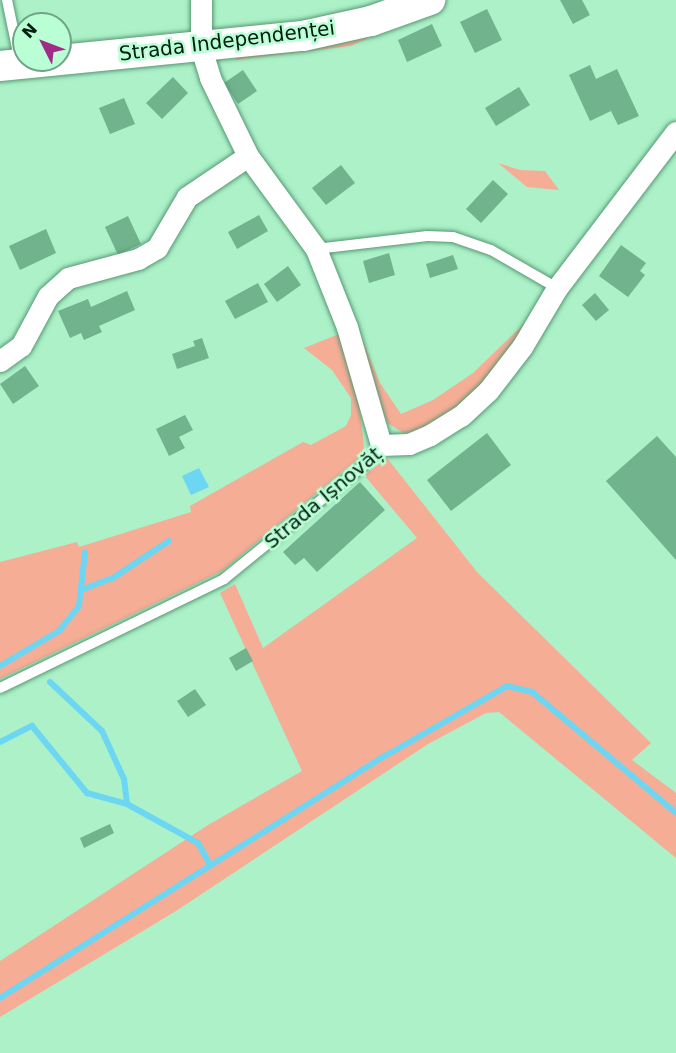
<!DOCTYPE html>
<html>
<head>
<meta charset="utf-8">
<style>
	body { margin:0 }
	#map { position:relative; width:676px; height:1053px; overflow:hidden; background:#acf1c8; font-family:"DejaVu Sans",sans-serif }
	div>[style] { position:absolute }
	.green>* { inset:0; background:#f6ad96 }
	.water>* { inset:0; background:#6dd6f3 }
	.stream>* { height:6px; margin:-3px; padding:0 3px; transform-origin:3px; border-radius:3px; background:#6dd6f3 }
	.building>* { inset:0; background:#70b38c }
	.roads { filter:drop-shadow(0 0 2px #569873) drop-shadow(0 0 2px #569873) }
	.lane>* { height:10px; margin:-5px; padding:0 5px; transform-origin:5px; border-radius:5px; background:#fff }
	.street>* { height:21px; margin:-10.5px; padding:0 10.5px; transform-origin:10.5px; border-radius:10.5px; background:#fff }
	.secondary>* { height:30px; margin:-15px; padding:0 15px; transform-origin:15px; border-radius:15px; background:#fff }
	span { translate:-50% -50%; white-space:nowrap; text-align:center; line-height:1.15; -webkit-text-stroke:5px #b9fed5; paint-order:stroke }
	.street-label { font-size:20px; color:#031e10 }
	.north { position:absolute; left:12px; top:12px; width:60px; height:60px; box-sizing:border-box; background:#b9fed5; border:2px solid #70a486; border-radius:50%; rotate:312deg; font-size:16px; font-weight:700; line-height:24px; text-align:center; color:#031e10 }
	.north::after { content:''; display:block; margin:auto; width:21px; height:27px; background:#a02c87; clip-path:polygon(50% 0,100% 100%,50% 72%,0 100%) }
</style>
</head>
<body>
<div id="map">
	<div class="green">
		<i style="clip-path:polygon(364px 32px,369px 38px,351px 46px,236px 60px,233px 55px)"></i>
		<i style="clip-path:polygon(498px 163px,520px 170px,545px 171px,559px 190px,527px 187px)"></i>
		<i style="clip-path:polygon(537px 311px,464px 406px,419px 432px,404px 433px,387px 423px,378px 408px,353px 316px,380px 383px,401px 414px,433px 400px,473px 373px)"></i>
		<i style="clip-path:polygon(339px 334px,358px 394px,364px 447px,359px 458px,222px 571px,0 679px,0 562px,77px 542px,79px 547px,191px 512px,190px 506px,303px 442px,311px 445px,346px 426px,351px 415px,351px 398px,332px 370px,304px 348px)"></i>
		<i style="clip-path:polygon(387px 458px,477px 572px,651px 743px,632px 760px,676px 793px,676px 858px,499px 712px,486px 713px,428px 744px,176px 911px,0 1017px,0 961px,208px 825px,302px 771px,220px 593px,235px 584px,263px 648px,417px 538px,364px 475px)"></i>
	</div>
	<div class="water">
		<i style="clip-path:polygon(199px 468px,209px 487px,191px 495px,182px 476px)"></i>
	</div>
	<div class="stream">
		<i style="left:81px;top:590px;width:34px;rotate:-21deg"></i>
		<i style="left:113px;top:578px;width:67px;rotate:-33.5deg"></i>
		<i style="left:0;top:666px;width:69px;rotate:-30.7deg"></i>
		<i style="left:59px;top:631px;width:32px;rotate:-51deg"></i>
		<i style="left:79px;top:606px;width:54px;rotate:-83.7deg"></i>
		<i style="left:50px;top:682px;width:71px;rotate:43.3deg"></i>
		<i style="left:102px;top:731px;width:53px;rotate:65.4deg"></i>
		<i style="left:124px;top:779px;width:25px;rotate:83deg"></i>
		<i style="left:0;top:742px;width:36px;rotate:-27deg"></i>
		<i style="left:32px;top:726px;width:87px;rotate:50.6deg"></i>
		<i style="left:87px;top:793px;width:41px;rotate:15.4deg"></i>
		<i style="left:127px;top:804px;width:81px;rotate:28.8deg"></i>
		<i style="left:198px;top:843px;width:26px;rotate:61deg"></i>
		<i style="left:0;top:998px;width:455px;rotate:-32.2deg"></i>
		<i style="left:385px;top:756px;width:141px;rotate:-29.8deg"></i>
		<i style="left:507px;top:686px;width:26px;rotate:13deg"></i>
		<i style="left:532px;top:692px;width:188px;rotate:40deg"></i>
	</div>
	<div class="building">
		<i style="clip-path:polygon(560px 0,582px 0,590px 15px,573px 24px)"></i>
		<i style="clip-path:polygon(487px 9px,502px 40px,475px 53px,460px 22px)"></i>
		<i style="clip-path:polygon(432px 24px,442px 46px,407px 62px,398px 40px)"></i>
		<i style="clip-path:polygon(590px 65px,596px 79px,617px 69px,639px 116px,618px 125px,611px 111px,590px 121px,569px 75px)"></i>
		<i style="clip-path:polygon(243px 70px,257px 91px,238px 104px,224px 83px)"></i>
		<i style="clip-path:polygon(173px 77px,188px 93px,162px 119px,146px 103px)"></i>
		<i style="clip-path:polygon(519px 87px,530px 105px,496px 126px,485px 108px)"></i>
		<i style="clip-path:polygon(124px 98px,135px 124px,110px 134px,99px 108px)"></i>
		<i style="clip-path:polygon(341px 165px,355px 183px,326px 205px,312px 188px)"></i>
		<i style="clip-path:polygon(493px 180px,508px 194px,481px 223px,466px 209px)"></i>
		<i style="clip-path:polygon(259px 215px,268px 231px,237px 249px,228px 232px)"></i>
		<i style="clip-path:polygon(128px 216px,141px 244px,118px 255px,105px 227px)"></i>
		<i style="clip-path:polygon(46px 229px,56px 253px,20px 270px,9px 246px)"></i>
		<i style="clip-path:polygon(621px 245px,646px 263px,640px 271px,645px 275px,628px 297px,599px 276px)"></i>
		<i style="clip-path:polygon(389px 253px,395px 275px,369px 283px,363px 261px)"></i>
		<i style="clip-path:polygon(453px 255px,458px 269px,430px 278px,426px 264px)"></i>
		<i style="clip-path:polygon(288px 266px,301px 285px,277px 302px,264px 284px)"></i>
		<i style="clip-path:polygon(258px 283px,268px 302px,235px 319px,225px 301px)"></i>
		<i style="clip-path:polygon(127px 291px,135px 310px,99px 326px,102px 332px,84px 340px,81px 333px,70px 338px,58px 311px,88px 299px,91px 307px)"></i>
		<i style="clip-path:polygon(595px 293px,609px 310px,596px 321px,582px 305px)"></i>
		<i style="clip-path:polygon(202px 338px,209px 358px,177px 369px,172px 354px,195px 346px,193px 341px)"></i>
		<i style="clip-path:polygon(25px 366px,39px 386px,13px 404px,0 384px)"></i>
		<i style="clip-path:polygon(185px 415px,193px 430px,179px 437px,185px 448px,169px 456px,156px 429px)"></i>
		<i style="clip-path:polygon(487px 433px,511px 465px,451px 511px,427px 480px)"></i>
		<i style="clip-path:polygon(657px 436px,676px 457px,676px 560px,606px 481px)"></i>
		<i style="clip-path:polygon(360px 482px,385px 510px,317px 572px,304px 558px,295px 565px,283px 552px)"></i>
		<i style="clip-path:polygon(246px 648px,253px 661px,236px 671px,229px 658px)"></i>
		<i style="clip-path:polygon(195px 689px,206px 705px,188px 717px,177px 701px)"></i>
		<i style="clip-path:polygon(110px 824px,114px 833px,84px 848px,80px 838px)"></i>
	</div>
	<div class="roads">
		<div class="lane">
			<i style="left:7px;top:0;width:64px;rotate:78.3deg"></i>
			<i style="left:316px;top:249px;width:112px;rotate:-6.7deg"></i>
			<i style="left:427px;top:236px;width:26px;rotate:2deg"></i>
			<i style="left:453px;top:237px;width:40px;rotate:18.9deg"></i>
			<i style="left:491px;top:250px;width:76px;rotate:29.9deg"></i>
			<i style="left:0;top:688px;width:249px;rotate:-25.9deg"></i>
			<i style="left:224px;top:579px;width:178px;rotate:-39.1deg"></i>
			<i style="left:362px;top:467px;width:29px;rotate:-49deg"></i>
		</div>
		<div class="street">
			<i style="left:201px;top:0;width:48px;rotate:90deg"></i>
			<i style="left:201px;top:48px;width:31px;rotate:73deg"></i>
			<i style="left:210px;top:78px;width:87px;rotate:64deg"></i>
			<i style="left:248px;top:156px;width:115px;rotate:53.8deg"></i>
			<i style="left:316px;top:249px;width:84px;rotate:68.3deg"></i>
			<i style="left:347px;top:327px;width:123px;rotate:73.9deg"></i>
			<i style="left:381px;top:445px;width:28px;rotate:-2deg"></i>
			<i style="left:409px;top:444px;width:23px;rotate:-23deg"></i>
			<i style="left:430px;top:435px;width:36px;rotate:-32deg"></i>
			<i style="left:461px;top:416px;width:37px;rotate:-43deg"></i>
			<i style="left:488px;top:391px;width:56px;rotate:-52.3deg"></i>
			<i style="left:522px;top:347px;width:69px;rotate:-59.3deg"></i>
			<i style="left:557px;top:288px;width:196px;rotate:-52.7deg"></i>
			<i style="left:0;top:361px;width:26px;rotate:-36deg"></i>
			<i style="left:21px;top:346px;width:57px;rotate:-61.6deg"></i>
			<i style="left:48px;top:296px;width:27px;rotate:-42deg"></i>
			<i style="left:68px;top:278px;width:73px;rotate:-15.2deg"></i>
			<i style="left:138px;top:259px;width:22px;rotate:-30deg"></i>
			<i style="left:157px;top:248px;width:59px;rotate:-59.5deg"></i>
			<i style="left:187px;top:197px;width:73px;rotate:-33.9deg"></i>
		</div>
		<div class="secondary">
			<i style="left:0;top:66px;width:304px;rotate:-5.7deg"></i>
			<i style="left:303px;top:36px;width:70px;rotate:-12.4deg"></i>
			<i style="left:371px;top:21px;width:63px;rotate:-19.6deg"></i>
		</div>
	</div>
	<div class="street-label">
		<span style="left:227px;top:41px;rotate:-7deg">Strada Independenței</span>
		<span style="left:323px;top:498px;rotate:-40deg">Strada Ișnovăț</span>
	</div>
	<div class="north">N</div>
</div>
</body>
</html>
